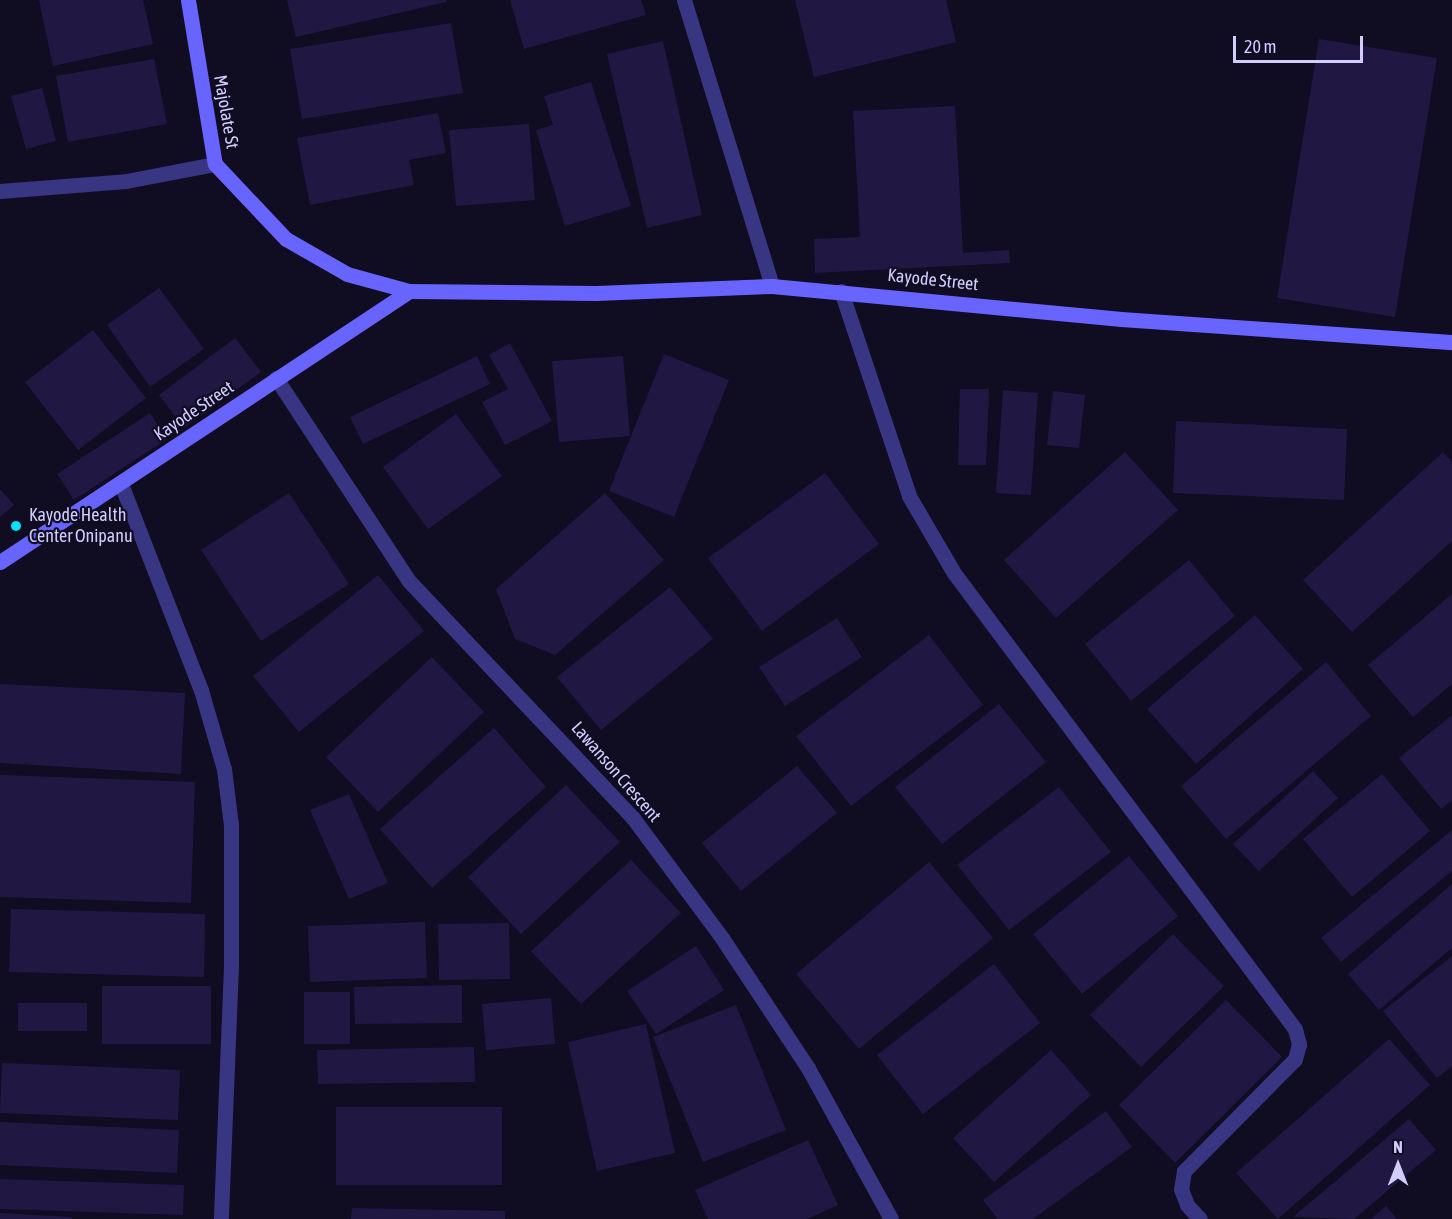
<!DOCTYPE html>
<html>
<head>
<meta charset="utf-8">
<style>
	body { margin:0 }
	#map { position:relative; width:1452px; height:1219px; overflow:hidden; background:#100c21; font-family:"Asap Condensed",sans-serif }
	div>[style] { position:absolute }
	.building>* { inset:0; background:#201843 }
	.street>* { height:15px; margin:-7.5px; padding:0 7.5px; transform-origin:7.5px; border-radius:7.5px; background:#383682 }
	.secondary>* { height:15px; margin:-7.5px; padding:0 7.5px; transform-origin:7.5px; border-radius:7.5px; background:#6764ff }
	.dots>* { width:16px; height:16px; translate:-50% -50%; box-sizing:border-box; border:3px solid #100c21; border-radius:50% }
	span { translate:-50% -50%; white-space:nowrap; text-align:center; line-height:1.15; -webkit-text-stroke:4.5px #100c21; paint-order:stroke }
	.street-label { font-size:18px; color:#d2cdff }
	.poi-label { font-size:18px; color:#d2cdff }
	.left { translate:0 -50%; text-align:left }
	.north { position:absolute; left:1368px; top:1135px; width:60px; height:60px; -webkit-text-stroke:4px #100c21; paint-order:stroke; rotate:0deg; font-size:16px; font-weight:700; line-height:24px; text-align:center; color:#d2cdff }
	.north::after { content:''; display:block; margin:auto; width:21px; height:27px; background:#d2cdff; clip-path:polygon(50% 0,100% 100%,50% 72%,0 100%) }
	.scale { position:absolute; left:1233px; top:36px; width:130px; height:27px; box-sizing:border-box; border:3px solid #d2cdff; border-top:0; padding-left:8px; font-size:18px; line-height:21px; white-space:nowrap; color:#d2cdff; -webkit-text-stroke:4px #100c21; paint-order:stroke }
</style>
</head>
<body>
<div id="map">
	<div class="building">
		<i style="clip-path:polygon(39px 0,143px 0,153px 44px,53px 66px)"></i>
		<i style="clip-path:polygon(287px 0,446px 0,446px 2px,296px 37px)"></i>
		<i style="clip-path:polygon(510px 0,641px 0,646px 15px,524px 49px)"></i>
		<i style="clip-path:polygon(795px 0,946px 0,956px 42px,814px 77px)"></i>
		<i style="clip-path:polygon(451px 23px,463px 93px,302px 119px,290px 49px)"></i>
		<i style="clip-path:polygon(1319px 39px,1437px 58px,1395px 317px,1277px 298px)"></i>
		<i style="clip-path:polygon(663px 41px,702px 215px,647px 228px,607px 54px)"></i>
		<i style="clip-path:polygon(154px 59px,167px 124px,68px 142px,56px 76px)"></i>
		<i style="clip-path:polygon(591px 82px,631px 206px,565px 226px,536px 130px,553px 125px,544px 96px)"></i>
		<i style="clip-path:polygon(42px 88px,56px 141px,26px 149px,11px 96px)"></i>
		<i style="clip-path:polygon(955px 106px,963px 253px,1009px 250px,1010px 263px,815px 273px,814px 239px,860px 237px,853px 111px)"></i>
		<i style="clip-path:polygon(438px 113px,446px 153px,409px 160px,414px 185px,310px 205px,297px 138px)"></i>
		<i style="clip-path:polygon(529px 124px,535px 200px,456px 206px,449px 130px)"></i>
		<i style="clip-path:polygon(159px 288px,204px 349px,150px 387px,107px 325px)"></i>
		<i style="clip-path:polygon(93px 330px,146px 398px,78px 450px,25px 382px)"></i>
		<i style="clip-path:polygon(235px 338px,261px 372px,184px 428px,159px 395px)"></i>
		<i style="clip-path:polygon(510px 343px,552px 421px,505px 445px,482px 402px,508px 389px,489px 355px)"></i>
		<i style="clip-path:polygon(664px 354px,729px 380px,674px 517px,609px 491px)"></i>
		<i style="clip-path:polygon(477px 356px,490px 384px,363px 444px,350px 417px)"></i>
		<i style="clip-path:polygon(623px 356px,630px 436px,559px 442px,552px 361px)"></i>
		<i style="clip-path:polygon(960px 389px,989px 389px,986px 465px,958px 465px)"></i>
		<i style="clip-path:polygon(1003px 390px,1038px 393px,1031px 495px,996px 493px)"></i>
		<i style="clip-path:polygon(1053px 391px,1085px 395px,1079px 448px,1047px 445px)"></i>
		<i style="clip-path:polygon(150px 413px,167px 439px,74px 500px,57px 474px)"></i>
		<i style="clip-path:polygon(456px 414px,502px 476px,428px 529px,383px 467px)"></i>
		<i style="clip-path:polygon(1176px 421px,1347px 429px,1344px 500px,1173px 493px)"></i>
		<i style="clip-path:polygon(1125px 452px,1178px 510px,1056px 618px,1004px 560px)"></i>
		<i style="clip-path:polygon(1443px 452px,1452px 462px,1452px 541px,1352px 632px,1303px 580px)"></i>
		<i style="clip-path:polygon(825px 473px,879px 544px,762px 631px,708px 558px)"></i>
		<i style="clip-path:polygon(0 489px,14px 505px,0 517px)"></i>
		<i style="clip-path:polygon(289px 493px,349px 584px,261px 641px,201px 550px)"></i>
		<i style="clip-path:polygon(605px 493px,664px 560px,555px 655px,515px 639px,496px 589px)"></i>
		<i style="clip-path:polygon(1189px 560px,1235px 616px,1131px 701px,1085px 644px)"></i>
		<i style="clip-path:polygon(378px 575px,424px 631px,299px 732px,253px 676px)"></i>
		<i style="clip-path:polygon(670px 587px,713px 639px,601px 730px,557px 677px)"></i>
		<i style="clip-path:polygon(1452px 594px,1452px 684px,1413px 717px,1368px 665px)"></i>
		<i style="clip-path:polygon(1255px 615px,1303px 669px,1196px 764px,1147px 709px)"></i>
		<i style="clip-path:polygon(837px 618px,862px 657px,785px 706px,759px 667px)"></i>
		<i style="clip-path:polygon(929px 635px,983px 705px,851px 806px,796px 736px)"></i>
		<i style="clip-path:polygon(432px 657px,484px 712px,378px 812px,326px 757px)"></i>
		<i style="clip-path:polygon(1326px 662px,1371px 716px,1226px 839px,1181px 786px)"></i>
		<i style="clip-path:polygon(0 684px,185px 693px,181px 774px,0 763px)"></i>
		<i style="clip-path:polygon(999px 704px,1046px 762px,942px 844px,895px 787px)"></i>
		<i style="clip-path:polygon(1452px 715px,1452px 800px,1441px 809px,1399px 758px)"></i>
		<i style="clip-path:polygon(494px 728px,546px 787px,432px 888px,380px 829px)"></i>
		<i style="clip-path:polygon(797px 766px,837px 813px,741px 891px,702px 843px)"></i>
		<i style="clip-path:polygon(1313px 771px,1338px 798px,1259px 871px,1233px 844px)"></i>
		<i style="clip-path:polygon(1382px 774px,1430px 831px,1352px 897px,1303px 839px)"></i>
		<i style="clip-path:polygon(0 775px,195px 782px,191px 903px,0 897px)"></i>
		<i style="clip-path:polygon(566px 785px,620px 842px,521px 934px,468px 877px)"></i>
		<i style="clip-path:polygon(1059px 787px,1111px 852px,1009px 930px,957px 865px)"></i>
		<i style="clip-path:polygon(349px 794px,388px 883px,349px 899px,310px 810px)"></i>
		<i style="clip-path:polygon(1452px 830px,1452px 871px,1341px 962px,1321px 938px)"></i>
		<i style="clip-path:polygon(1129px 856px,1178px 916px,1082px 994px,1033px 934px)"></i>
		<i style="clip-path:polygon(631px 860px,681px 913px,581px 1004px,531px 951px)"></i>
		<i style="clip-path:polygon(929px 862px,993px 938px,859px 1049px,796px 974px)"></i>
		<i style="clip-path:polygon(1452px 884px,1452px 948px,1379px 1010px,1348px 974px)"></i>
		<i style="clip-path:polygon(11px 909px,205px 914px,204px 977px,9px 972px)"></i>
		<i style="clip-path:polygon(425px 922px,427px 978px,310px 982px,308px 926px)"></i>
		<i style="clip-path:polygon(509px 923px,510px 979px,439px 980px,438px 924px)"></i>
		<i style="clip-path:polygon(1173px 934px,1224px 986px,1141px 1067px,1090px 1015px)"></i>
		<i style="clip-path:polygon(696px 946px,724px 990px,656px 1034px,627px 991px)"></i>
		<i style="clip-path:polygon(1452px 956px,1452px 1066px,1437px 1078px,1383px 1011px)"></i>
		<i style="clip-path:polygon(994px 964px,1040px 1023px,923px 1114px,877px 1055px)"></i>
		<i style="clip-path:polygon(462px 985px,462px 1023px,355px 1024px,354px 987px)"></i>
		<i style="clip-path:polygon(102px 986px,211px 986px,211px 1044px,102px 1044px)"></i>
		<i style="clip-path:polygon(304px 992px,350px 992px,350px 1044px,304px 1044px)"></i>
		<i style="clip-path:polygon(551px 998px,555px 1044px,486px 1050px,482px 1004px)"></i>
		<i style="clip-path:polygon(1226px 1000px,1282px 1057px,1175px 1163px,1119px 1105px)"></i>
		<i style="clip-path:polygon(18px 1003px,87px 1003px,87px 1031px,18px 1031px)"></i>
		<i style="clip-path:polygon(736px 1005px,786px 1130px,703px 1162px,653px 1037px)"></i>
		<i style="clip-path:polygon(646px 1024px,675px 1153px,597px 1171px,568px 1042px)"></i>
		<i style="clip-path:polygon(1389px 1039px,1430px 1085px,1278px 1219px,1236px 1173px)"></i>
		<i style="clip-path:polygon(474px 1047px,475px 1082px,318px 1084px,317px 1050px)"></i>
		<i style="clip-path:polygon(1051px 1050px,1091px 1095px,994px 1182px,953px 1138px)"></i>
		<i style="clip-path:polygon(2px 1063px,180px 1070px,178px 1120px,0 1113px)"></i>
		<i style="clip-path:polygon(336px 1107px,502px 1107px,502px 1185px,336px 1185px)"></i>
		<i style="clip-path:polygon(1106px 1111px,1132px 1147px,1033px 1219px,998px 1219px,983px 1200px)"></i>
		<i style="clip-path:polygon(1409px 1119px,1436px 1150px,1354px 1219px,1293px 1217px)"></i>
		<i style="clip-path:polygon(0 1122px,179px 1130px,177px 1173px,0 1165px)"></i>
		<i style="clip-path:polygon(808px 1140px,838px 1205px,807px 1219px,708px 1219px,695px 1190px)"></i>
		<i style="clip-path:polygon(0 1179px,184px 1185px,183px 1215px,0 1209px)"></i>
		<i style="clip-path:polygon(1386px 1206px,1397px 1219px,1371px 1219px)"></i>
		<i style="clip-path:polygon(352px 1208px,505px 1211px,505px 1219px,351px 1219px)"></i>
		<i style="clip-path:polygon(0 1213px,72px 1217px,72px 1219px,0 1219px)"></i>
	</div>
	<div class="street">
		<i style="left:684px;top:0;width:299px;rotate:72.9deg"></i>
		<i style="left:0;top:191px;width:126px;rotate:-4.5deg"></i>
		<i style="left:126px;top:181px;width:91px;rotate:-10.8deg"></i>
		<i style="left:841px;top:291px;width:216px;rotate:71.6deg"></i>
		<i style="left:909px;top:496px;width:89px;rotate:59.7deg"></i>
		<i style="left:954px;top:573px;width:569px;rotate:53.21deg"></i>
		<i style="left:1295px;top:1029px;width:16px;rotate:75deg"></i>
		<i style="left:1299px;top:1044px;width:16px;rotate:105deg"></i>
		<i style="left:1295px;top:1059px;width:158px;rotate:134.7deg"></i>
		<i style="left:1184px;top:1171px;width:18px;rotate:99deg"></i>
		<i style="left:1181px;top:1189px;width:17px;rotate:69deg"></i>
		<i style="left:1187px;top:1205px;width:19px;rotate:47deg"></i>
		<i style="left:276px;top:378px;width:241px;rotate:56.8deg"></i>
		<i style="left:408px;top:580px;width:328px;rotate:46.6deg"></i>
		<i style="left:633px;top:818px;width:149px;rotate:53.4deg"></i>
		<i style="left:722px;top:938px;width:156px;rotate:56.5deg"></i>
		<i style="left:808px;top:1068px;width:172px;rotate:61.2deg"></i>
		<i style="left:121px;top:484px;width:221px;rotate:68.8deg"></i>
		<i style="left:201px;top:690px;width:82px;rotate:73.8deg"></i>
		<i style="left:224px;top:769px;width:56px;rotate:82.9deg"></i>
		<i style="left:231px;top:825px;width:141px;rotate:90deg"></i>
		<i style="left:231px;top:966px;width:253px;rotate:92.3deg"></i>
	</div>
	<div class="secondary">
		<i style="left:188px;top:0;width:166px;rotate:80.7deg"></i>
		<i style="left:215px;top:164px;width:103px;rotate:46.6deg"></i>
		<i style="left:286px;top:239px;width:70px;rotate:29.8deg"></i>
		<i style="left:347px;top:274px;width:64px;rotate:15.3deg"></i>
		<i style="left:409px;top:291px;width:187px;rotate:0.6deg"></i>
		<i style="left:596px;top:293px;width:176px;rotate:-2.3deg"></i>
		<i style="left:772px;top:286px;width:351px;rotate:5.4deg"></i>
		<i style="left:1121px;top:319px;width:332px;rotate:4deg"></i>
		<i style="left:0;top:562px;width:491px;rotate:-33.5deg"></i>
	</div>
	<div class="dots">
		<i style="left:16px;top:526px;background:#00e0f8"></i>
	</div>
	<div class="street-label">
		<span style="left:226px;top:112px;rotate:80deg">Majolate St</span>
		<span style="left:933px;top:280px;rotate:6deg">Kayode Street</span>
		<span style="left:194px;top:411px;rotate:-34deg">Kayode Street</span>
		<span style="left:616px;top:772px;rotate:49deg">Lawanson Crescent</span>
	</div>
	<div class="poi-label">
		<span class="left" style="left:29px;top:526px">Kayode Health<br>Center Onipanu</span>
	</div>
	<div class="north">N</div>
	<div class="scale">20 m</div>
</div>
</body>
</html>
